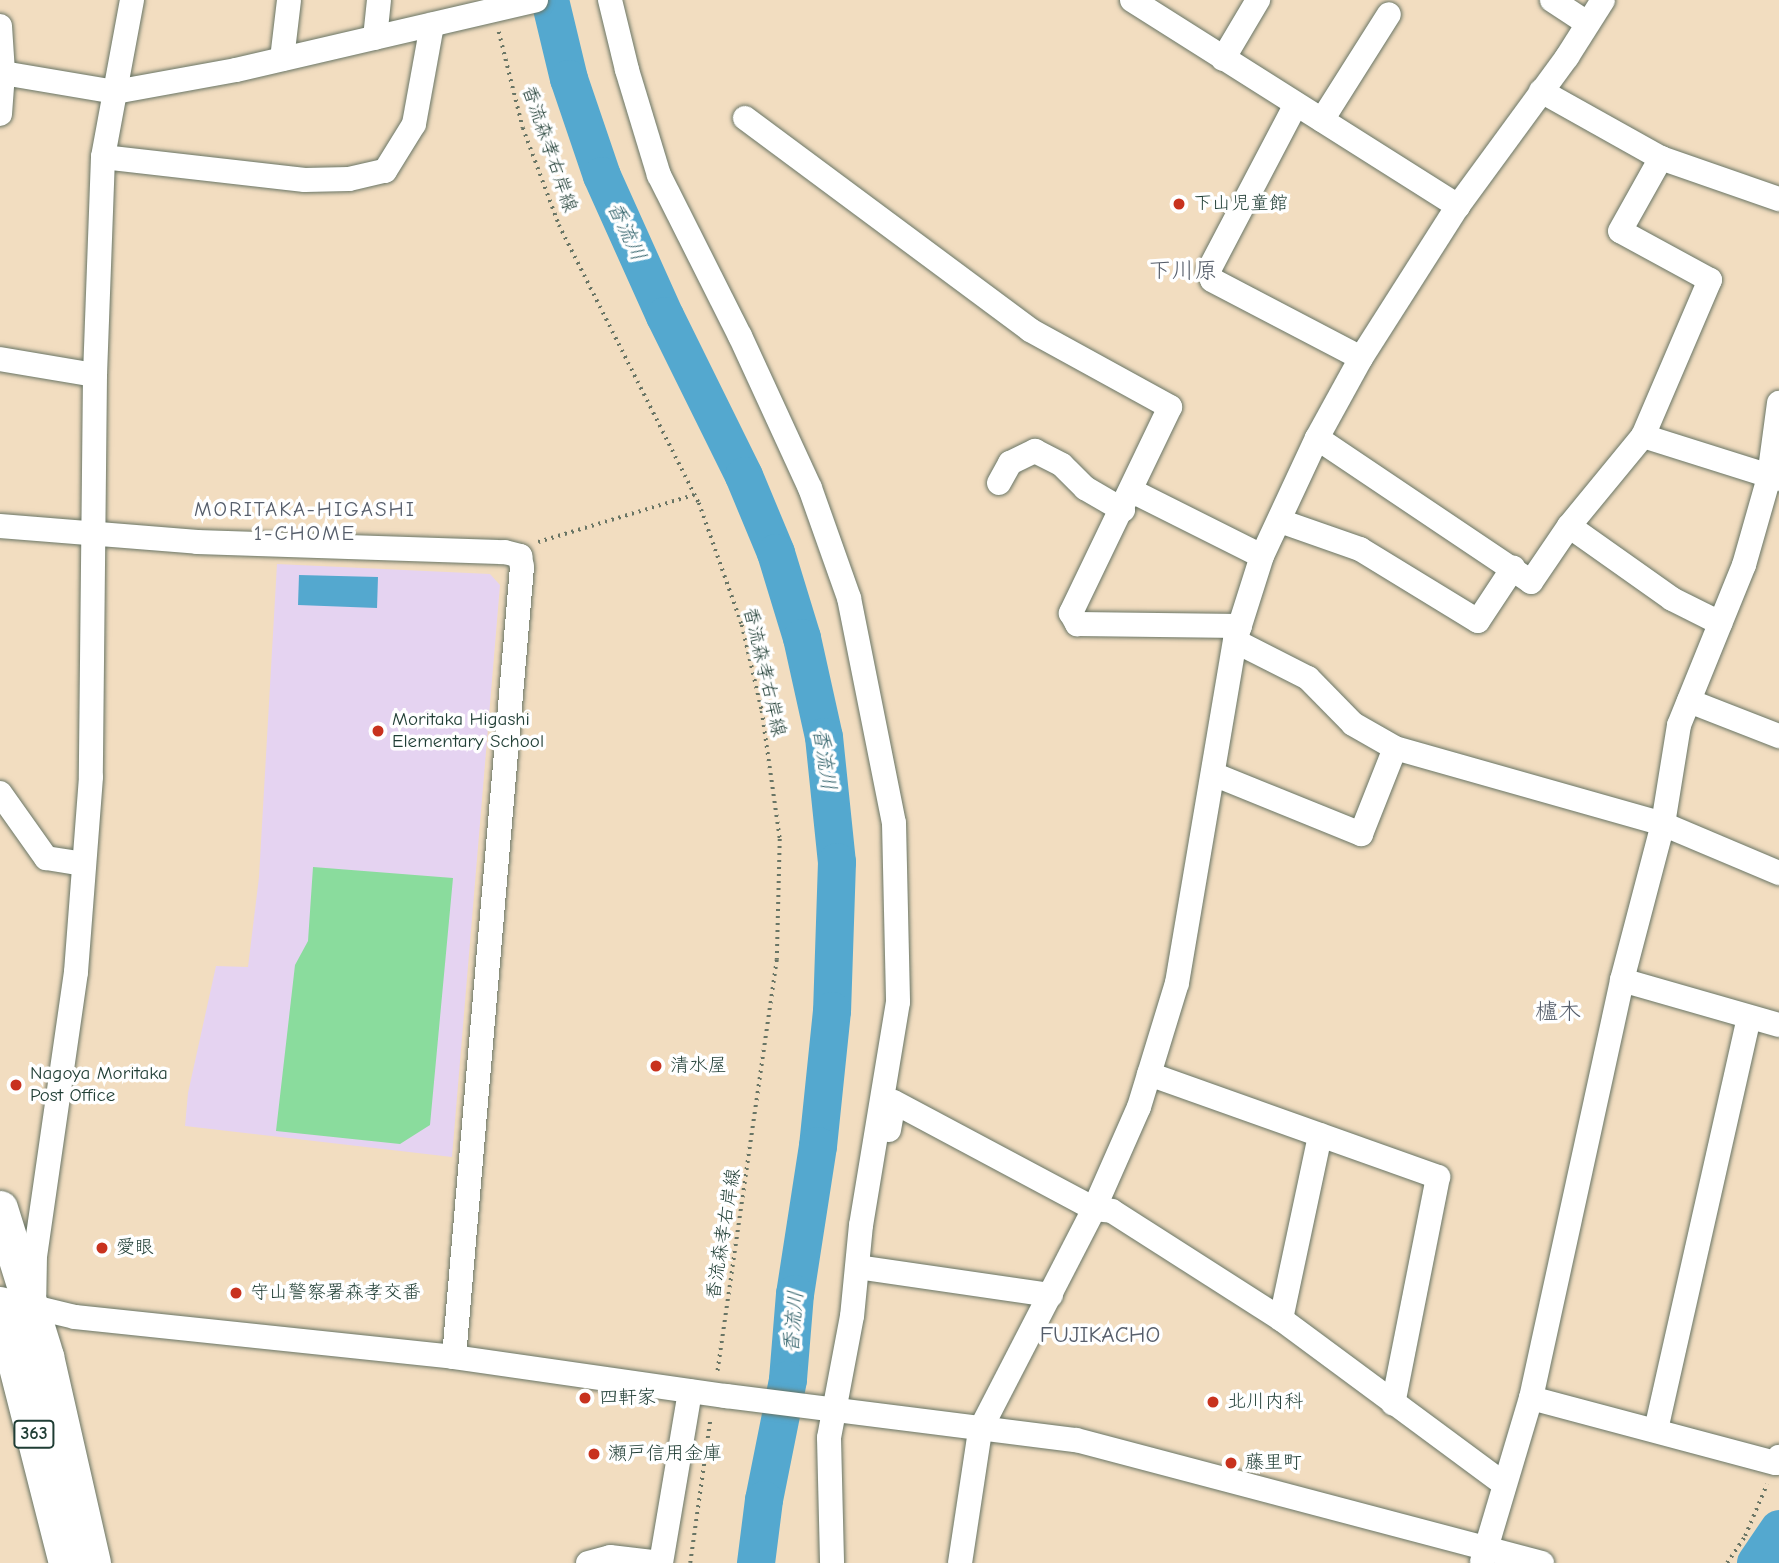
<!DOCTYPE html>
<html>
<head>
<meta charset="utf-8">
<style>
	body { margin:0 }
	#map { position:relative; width:1779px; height:1563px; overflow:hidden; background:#f2ddc0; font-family:"Comic Neue","Klee One",sans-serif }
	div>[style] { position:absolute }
	.built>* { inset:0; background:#e5d3f1 }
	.green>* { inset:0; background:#8adc9d }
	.water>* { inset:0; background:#54a8cf }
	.river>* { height:38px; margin:-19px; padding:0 19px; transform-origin:19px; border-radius:19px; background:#54a8cf }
	.path>* { height:3.5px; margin-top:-1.75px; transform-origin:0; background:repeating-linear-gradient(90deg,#697565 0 2px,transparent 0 7px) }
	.roads { filter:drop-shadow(0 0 2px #697565) drop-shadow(0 0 2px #697565) }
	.minor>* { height:24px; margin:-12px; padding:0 12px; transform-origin:12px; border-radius:12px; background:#fff }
	.highway>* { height:35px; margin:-17.5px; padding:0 17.5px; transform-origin:17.5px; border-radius:17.5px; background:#fff }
	.dots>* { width:19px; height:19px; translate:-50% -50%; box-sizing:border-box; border:4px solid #fff; border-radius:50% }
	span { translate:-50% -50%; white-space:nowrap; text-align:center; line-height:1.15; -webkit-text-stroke:7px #fff; paint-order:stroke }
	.shield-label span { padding:2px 5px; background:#fff; border:2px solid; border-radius:5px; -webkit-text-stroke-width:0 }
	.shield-label { font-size:18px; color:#1f3d34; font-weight:700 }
	.street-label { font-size:19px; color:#1f3d34 }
	.poi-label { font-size:19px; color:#1f3d34 }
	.left { translate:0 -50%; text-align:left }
	.water-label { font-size:21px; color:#32626a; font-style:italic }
	.neighbourhood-label { font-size:21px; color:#565e6b; letter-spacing:2px }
	.quarter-label { font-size:23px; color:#565e6b }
</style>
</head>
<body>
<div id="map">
	<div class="built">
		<i style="clip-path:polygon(277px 564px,490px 574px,500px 585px,452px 1157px,185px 1126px,188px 1093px,216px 966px,248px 967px,259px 877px)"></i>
	</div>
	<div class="green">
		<i style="clip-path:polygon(313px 867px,453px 878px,430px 1125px,400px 1144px,276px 1131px,295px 965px,308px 941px)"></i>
	</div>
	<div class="water">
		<i style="clip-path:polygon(299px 575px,378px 577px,377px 608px,298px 605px)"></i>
	</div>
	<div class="river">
		<i style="left:550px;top:0;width:81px;rotate:76.5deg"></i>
		<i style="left:569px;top:79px;width:102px;rotate:71.2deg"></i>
		<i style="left:602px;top:176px;width:154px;rotate:65.8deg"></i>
		<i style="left:665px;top:316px;width:178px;rotate:63.7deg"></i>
		<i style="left:744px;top:476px;width:83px;rotate:67.4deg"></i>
		<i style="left:776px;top:553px;width:89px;rotate:73deg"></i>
		<i style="left:802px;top:638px;width:101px;rotate:77.5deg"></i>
		<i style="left:824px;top:737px;width:126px;rotate:84.1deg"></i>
		<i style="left:837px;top:862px;width:149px;rotate:91.9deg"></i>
		<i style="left:832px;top:1011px;width:136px;rotate:95.9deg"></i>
		<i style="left:818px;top:1146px;width:150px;rotate:98.8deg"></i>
		<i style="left:795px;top:1294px;width:86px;rotate:94.7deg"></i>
		<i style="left:788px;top:1380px;width:122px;rotate:101.3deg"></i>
		<i style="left:764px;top:1500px;width:64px;rotate:97.2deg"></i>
		<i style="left:1756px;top:1563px;width:41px;rotate:-55.9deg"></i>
	</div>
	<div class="path">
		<i style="left:499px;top:32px;width:99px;rotate:76deg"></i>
		<i style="left:523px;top:128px;width:103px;rotate:69.6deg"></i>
		<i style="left:559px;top:225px;width:311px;rotate:63.3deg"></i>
		<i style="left:699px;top:503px;width:129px;rotate:70.6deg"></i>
		<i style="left:742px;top:625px;width:88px;rotate:76.9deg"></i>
		<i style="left:762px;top:711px;width:129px;rotate:82deg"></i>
		<i style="left:780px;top:839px;width:121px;rotate:91.4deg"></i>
		<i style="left:777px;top:960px;width:418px;rotate:98.2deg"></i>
		<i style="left:538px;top:542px;width:163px;rotate:-16.8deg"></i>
		<i style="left:690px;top:1563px;width:144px;rotate:-82deg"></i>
		<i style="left:1727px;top:1563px;width:32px;rotate:-56deg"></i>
		<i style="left:1745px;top:1536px;width:56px;rotate:-67.1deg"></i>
	</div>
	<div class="roads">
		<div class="minor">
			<i style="left:132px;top:0;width:94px;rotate:100.5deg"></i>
			<i style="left:115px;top:92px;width:123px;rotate:-10.3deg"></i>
			<i style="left:236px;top:70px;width:308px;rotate:-13.1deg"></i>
			<i style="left:610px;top:0;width:72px;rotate:76.3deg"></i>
			<i style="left:627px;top:70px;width:110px;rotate:73.1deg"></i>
			<i style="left:659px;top:175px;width:180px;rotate:63.3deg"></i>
			<i style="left:740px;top:336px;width:167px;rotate:65.3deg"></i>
			<i style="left:810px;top:488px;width:117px;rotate:70.5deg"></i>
			<i style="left:849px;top:598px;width:229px;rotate:78.7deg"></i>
			<i style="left:894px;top:823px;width:179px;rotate:88.7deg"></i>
			<i style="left:898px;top:1002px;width:226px;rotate:99.4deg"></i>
			<i style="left:861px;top:1225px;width:91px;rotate:95.6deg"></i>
			<i style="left:852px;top:1316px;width:124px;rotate:100.7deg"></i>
			<i style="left:829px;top:1438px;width:125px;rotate:88.6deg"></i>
			<i style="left:1132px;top:0;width:386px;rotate:32.3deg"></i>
			<i style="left:1552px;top:0;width:42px;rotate:33.3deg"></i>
			<i style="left:0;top:26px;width:47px;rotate:86.3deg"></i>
			<i style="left:3px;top:73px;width:114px;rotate:9.6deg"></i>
			<i style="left:115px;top:92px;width:66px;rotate:100.5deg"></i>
			<i style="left:103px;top:157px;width:218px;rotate:92.1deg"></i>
			<i style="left:95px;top:375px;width:402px;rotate:90.6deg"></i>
			<i style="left:91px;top:777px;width:196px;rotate:94.4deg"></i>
			<i style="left:76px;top:972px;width:286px;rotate:98.2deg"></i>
			<i style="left:35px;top:1255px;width:39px;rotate:91deg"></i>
			<i style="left:375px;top:38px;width:38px;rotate:-84deg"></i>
			<i style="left:282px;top:59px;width:59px;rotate:-83.2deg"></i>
			<i style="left:1223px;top:59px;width:69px;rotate:-59.3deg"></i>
			<i style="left:1541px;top:91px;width:137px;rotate:29.2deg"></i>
			<i style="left:1661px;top:158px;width:125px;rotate:19.2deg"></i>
			<i style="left:1295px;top:106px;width:185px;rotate:117.7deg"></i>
			<i style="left:1209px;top:270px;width:10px;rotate:73deg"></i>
			<i style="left:1212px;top:280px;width:168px;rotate:27.6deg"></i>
			<i style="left:0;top:114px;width:41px;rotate:-85.8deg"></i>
			<i style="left:745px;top:118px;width:355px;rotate:36.6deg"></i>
			<i style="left:1030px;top:330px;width:160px;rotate:28.8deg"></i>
			<i style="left:1170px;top:407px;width:229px;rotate:115.7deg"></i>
			<i style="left:1071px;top:613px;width:13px;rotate:61deg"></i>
			<i style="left:1077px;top:624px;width:163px;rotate:0.7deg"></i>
			<i style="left:1322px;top:120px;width:125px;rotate:-57.7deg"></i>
			<i style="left:103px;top:157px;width:203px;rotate:6.5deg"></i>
			<i style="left:305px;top:180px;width:44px;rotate:-1.3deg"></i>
			<i style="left:349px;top:179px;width:37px;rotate:-13deg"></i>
			<i style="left:385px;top:171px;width:55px;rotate:-58.3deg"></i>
			<i style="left:414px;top:124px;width:101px;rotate:-79.7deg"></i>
			<i style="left:0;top:359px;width:96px;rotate:9.6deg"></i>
			<i style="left:1643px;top:436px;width:143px;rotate:17.5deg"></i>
			<i style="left:1317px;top:438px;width:258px;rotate:33.9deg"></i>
			<i style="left:1531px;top:582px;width:68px;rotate:-55.8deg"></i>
			<i style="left:1569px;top:526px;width:117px;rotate:-50.6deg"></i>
			<i style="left:1643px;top:436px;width:170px;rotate:-66.8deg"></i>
			<i style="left:1710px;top:280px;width:102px;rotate:-151.4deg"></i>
			<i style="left:1620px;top:231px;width:84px;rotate:-60.7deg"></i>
			<i style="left:999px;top:483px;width:23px;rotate:-61deg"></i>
			<i style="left:1010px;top:463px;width:28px;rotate:-26deg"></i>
			<i style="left:1035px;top:451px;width:30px;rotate:27deg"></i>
			<i style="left:1062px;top:465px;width:33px;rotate:45deg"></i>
			<i style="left:1085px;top:488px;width:44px;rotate:30.1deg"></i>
			<i style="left:1132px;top:491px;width:145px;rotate:26.6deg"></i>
			<i style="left:1280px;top:521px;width:85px;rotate:19.3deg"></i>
			<i style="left:1360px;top:549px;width:138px;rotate:31.4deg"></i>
			<i style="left:1478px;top:621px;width:64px;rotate:-56.6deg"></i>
			<i style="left:0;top:526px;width:198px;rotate:4.6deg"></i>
			<i style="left:197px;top:542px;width:308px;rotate:1.9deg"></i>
			<i style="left:505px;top:552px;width:16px;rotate:15deg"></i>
			<i style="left:520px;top:556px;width:11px;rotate:80deg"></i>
			<i style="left:522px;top:567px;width:793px;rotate:94.92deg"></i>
			<i style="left:1569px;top:526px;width:126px;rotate:35.3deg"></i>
			<i style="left:1672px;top:599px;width:54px;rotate:26.6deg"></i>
			<i style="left:1235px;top:641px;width:82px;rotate:26.9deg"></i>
			<i style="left:1308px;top:678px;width:64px;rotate:45.6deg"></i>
			<i style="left:1353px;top:724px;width:48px;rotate:29.7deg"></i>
			<i style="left:1395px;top:748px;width:279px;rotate:15.8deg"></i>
			<i style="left:1663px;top:824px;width:126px;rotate:22.9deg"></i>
			<i style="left:1689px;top:701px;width:97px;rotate:21.3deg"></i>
			<i style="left:1213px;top:774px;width:160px;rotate:22.1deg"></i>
			<i style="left:1361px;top:834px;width:92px;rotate:-68.4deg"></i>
			<i style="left:0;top:793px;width:80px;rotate:54.7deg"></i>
			<i style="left:46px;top:858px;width:36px;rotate:9deg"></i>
			<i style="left:1622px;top:980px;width:163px;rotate:16deg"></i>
			<i style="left:1149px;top:1074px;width:307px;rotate:19.6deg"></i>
			<i style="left:1438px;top:1177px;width:231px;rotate:101.2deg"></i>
			<i style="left:889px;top:1130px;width:28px;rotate:-80deg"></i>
			<i style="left:894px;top:1102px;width:227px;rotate:28.1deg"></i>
			<i style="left:1094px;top:1209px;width:18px;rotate:6deg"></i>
			<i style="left:1112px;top:1211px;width:201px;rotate:32.6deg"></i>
			<i style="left:1281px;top:1319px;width:276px;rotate:36.5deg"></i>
			<i style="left:858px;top:1267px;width:195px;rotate:8.3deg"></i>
			<i style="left:21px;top:1304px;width:56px;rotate:13.5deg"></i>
			<i style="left:75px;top:1317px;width:381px;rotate:6deg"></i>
			<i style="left:454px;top:1357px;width:275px;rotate:8.2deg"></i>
			<i style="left:726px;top:1396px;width:353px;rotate:7.2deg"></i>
			<i style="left:1076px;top:1440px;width:482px;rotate:14.8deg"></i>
			<i style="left:1281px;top:1319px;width:188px;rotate:-78deg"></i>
			<i style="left:1531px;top:1398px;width:253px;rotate:14.9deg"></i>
			<i style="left:1776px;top:1463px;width:7px;rotate:-63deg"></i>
			<i style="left:1656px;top:1430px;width:423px;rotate:-77.3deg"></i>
			<i style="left:1482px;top:1562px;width:171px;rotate:-73.4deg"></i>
			<i style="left:1531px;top:1398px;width:428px;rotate:-77.7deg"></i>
			<i style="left:1622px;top:980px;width:161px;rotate:-75.3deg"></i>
			<i style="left:1663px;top:824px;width:100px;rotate:-80.8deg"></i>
			<i style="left:1679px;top:725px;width:173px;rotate:-67.9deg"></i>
			<i style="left:1744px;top:565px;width:91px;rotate:-74.1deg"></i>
			<i style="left:1769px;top:477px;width:75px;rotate:-82.3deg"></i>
			<i style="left:588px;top:1563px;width:23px;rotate:-15deg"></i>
			<i style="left:610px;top:1557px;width:51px;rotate:6.7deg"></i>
			<i style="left:661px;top:1563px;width:174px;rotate:-80.4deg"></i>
			<i style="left:960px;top:1563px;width:134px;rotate:-81.4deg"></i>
			<i style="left:980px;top:1430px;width:249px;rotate:-62.7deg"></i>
			<i style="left:1094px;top:1209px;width:111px;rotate:-66.2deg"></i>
			<i style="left:1139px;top:1107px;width:130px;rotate:-73deg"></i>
			<i style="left:1177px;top:983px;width:347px;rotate:-80.4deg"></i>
			<i style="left:1235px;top:641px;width:89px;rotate:-72.4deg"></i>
			<i style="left:1262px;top:556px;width:130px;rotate:-65deg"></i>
			<i style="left:1317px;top:438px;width:91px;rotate:-61.2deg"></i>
			<i style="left:1361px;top:358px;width:180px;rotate:-57.5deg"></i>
			<i style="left:1458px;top:206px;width:185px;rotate:-53.8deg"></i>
			<i style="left:1567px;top:57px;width:67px;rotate:-57.7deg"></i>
		</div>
		<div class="highway">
			<i style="left:0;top:1208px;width:155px;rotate:72.7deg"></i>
			<i style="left:46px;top:1356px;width:212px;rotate:77.2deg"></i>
			<i style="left:0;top:1304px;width:267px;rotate:75.7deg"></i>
		</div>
	</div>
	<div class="dots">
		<i style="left:1179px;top:204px;background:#c8321e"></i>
		<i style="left:378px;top:731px;background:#c8321e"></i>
		<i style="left:656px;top:1066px;background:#c8321e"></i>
		<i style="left:16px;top:1085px;background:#c8321e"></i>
		<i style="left:102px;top:1248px;background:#c8321e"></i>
		<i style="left:236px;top:1293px;background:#c8321e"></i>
		<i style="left:585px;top:1398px;background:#c8321e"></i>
		<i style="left:1213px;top:1402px;background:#c8321e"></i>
		<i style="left:594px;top:1454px;background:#c8321e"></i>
		<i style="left:1231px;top:1463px;background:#c8321e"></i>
	</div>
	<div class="shield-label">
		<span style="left:34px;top:1434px">363</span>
	</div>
	<div class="street-label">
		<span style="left:549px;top:149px;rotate:71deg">香流森孝右岸線</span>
		<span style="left:764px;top:672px;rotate:77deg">香流森孝右岸線</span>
		<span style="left:724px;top:1234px;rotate:-81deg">香流森孝右岸線</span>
	</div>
	<div class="poi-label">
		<span class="left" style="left:1193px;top:204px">下山児童館</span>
		<span class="left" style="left:392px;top:731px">Moritaka Higashi<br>Elementary School</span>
		<span class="left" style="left:670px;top:1066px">清水屋</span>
		<span class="left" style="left:30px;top:1085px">Nagoya Moritaka<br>Post Office</span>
		<span class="left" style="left:116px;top:1248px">愛眼</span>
		<span class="left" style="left:250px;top:1293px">守山警察署森孝交番</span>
		<span class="left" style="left:599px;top:1398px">四軒家</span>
		<span class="left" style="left:1227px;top:1402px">北川内科</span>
		<span class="left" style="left:608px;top:1454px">瀬戸信用金庫</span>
		<span class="left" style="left:1245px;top:1463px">藤里町</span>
	</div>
	<div class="water-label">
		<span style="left:627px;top:231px;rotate:65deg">香流川</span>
		<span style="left:825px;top:759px;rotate:82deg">香流川</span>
		<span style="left:793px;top:1322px;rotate:-85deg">香流川</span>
	</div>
	<div class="neighbourhood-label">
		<span style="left:305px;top:521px">MORITAKA-HIGASHI<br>1-CHOME</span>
	</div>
	<div class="quarter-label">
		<span style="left:1183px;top:271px">下川原</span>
		<span style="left:1558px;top:1012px">櫨木</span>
		<span style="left:1100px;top:1335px">FUJIKACHO</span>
	</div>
</div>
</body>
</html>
